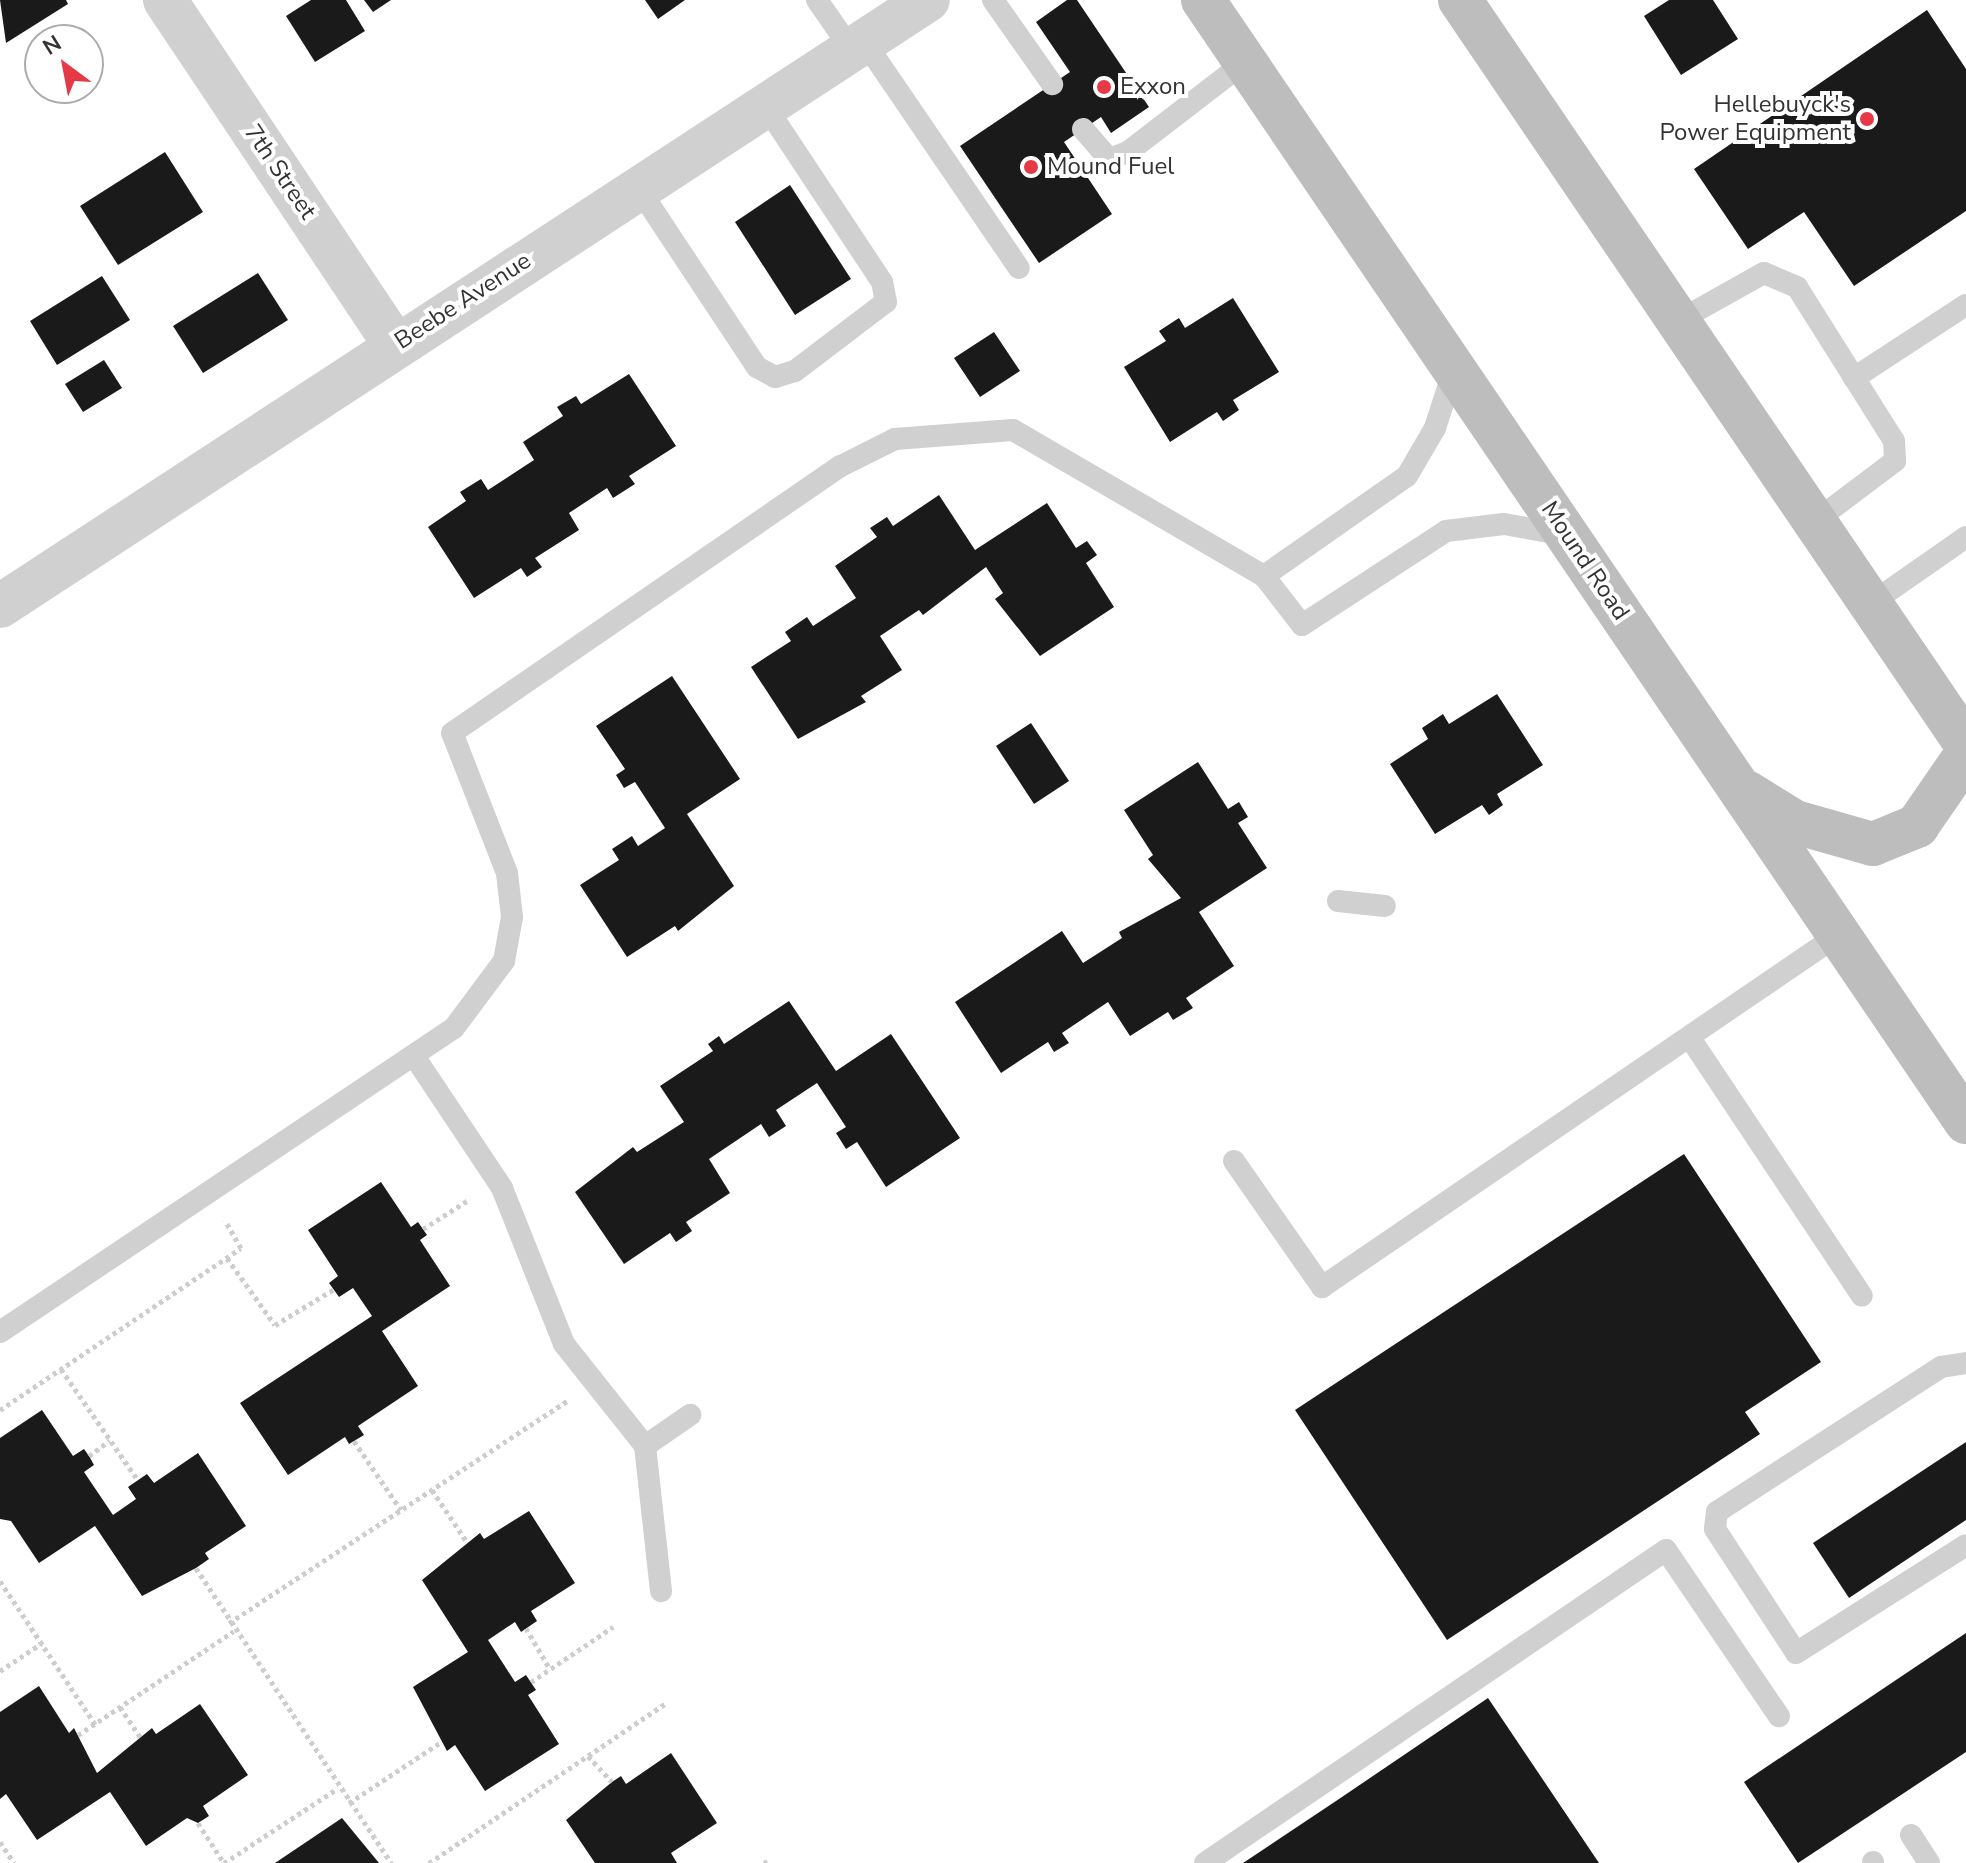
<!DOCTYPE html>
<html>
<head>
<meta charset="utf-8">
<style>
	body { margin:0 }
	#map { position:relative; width:1966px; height:1863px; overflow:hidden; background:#fff; font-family:"Nunito Sans",sans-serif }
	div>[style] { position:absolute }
	.building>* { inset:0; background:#1a1a1a }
	.path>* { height:5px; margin-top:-2.5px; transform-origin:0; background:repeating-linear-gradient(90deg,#cdcdcd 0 4px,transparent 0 8px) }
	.lane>* { height:22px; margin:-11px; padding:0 11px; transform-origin:11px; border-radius:11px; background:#d0d0d0 }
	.street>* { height:44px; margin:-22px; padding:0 22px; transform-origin:22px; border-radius:22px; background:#d0d0d0 }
	.secondary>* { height:44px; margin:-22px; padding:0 22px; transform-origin:22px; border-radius:22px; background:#bdbdbd }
	.dots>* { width:22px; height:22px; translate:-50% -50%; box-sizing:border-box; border:4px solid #fff; border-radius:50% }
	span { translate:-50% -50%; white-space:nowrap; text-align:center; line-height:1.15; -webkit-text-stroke:8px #fff; paint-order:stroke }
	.poi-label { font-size:24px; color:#333 }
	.left { translate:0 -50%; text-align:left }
	.right { translate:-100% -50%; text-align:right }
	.street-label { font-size:24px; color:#333 }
	.north { position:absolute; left:24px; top:24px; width:80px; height:80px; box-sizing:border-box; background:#fff; border:2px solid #adadad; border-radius:50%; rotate:328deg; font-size:22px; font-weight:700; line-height:32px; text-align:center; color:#333 }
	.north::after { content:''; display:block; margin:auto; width:28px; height:36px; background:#e63946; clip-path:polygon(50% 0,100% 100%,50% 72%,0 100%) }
</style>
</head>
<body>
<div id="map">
	<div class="building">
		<i style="clip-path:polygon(0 0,66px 0,68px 4px,6px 43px)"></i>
		<i style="clip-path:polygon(311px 0,346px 0,365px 31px,315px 62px,286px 16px)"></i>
		<i style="clip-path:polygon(364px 0,391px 0,373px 12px)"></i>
		<i style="clip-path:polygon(645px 0,685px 0,658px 19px)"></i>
		<i style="clip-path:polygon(1067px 0,1077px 0,1149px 107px,1111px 133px,1101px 117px,1064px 142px,1112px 214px,1039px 263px,960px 146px,1070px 72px,1036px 22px)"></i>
		<i style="clip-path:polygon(1669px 0,1713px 0,1738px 39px,1681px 75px,1644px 16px)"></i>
		<i style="clip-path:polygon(1927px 10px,1966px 69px,1966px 211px,1854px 286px,1804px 212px,1748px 249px,1694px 169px)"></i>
		<i style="clip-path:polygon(165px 152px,203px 212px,118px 265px,80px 206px)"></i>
		<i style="clip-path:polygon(790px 185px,851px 279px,795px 315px,735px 222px)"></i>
		<i style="clip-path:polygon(258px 273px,288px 320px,203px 373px,173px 326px)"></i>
		<i style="clip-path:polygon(102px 276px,130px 320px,57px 365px,30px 321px)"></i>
		<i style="clip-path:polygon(1233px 298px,1279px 372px,1233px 400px,1239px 410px,1223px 421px,1217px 412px,1170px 442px,1124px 367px,1166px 341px,1159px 331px,1179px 318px,1185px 328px)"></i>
		<i style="clip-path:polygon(994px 332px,1020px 371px,980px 397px,954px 358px)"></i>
		<i style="clip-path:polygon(104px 360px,122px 388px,83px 412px,65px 384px)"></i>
		<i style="clip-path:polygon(629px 374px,676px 446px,629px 476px,635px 484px,613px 498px,607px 488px,569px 513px,579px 530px,535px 558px,542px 567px,527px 577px,521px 568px,474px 598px,428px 527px,466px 501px,460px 492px,481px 479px,488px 490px,534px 460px,523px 442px,563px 416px,557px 407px,576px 396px,581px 404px)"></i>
		<i style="clip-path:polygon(939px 495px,975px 550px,1047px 503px,1076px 548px,1087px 541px,1097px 555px,1086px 563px,1114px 607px,1040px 656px,995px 599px,1003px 593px,986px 567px,923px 615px,919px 610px,880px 636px,902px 670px,861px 696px,866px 702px,798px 739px,751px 667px,791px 641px,785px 632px,807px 617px,813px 626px,856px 598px,835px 566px,877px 537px,870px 528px,887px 517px,893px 526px)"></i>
		<i style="clip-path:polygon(672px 676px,740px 779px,687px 814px,734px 886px,678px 931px,675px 926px,627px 957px,580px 885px,619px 860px,612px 849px,632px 836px,638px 846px,665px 828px,635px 782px,624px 788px,616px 775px,625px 769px,596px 726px)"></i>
		<i style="clip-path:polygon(1497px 694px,1543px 765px,1497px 794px,1503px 805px,1489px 815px,1482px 805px,1435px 834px,1390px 764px,1428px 739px,1422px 728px,1443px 714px,1449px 724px)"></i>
		<i style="clip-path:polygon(1031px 723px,1069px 781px,1034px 804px,996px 746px)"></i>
		<i style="clip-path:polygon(1198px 762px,1228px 809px,1239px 802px,1248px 817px,1238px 823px,1267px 868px,1199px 912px,1234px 966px,1186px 998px,1193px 1008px,1173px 1020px,1168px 1012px,1130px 1036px,1108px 1002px,1062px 1033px,1069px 1043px,1054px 1052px,1048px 1042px,1001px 1073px,955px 1002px,1062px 931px,1083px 963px,1122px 938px,1119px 932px,1181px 898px,1148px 859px,1153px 855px,1124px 810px)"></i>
		<i style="clip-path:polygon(789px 1001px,836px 1071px,891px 1034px,960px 1138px,886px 1187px,857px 1142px,846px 1149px,836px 1133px,846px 1127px,817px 1083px,776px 1110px,786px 1126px,769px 1137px,761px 1124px,709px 1159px,730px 1193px,686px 1222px,692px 1231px,676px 1242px,670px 1233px,624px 1264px,575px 1192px,633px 1147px,637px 1152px,684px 1122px,660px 1086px,713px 1051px,708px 1044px,719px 1036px,724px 1044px)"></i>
		<i style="clip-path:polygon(1684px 1154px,1821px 1362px,1745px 1412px,1760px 1434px,1447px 1640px,1295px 1410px)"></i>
		<i style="clip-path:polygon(381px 1182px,411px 1227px,418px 1222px,427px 1235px,420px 1240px,450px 1286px,382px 1331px,418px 1386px,358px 1426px,364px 1435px,349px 1444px,345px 1437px,288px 1475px,240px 1403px,372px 1316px,353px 1288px,339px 1297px,329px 1283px,338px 1276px,308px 1230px)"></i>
		<i style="clip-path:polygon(42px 1410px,73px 1456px,84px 1449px,89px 1456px,94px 1465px,84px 1472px,113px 1515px,136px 1499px,128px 1487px,147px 1474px,154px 1483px,198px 1453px,246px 1526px,205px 1553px,209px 1559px,196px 1568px,142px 1596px,95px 1526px,39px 1563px,11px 1521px,0 1519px,0 1438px)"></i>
		<i style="clip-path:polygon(1966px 1442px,1966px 1520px,1849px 1598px,1813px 1543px)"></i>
		<i style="clip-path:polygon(529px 1511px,575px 1583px,531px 1611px,537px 1621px,521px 1632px,515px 1622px,488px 1640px,515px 1682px,526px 1675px,536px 1690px,528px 1695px,559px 1744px,485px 1791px,455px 1745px,447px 1751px,413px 1687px,468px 1652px,422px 1580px,480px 1533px,484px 1539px)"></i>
		<i style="clip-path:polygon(1966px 1633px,1966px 1752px,1798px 1863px,1744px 1782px)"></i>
		<i style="clip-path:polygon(39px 1686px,69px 1733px,74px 1728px,97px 1773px,152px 1728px,156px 1734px,200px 1704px,248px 1775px,203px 1806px,209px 1816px,198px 1823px,187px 1818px,146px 1846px,110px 1792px,37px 1840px,6px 1794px,0 1799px,0 1712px)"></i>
		<i style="clip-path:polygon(1488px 1698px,1599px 1863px,1243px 1863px,1339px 1799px)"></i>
		<i style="clip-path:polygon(671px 1753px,717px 1823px,671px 1853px,677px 1863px,595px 1863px,566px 1820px,612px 1782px,621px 1776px,626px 1784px)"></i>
		<i style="clip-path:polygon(342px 1818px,379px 1863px,275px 1863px)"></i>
	</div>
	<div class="path">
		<i style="left:423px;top:1229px;width:56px;rotate:-32.6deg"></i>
		<i style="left:227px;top:1258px;width:82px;rotate:54.4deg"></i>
		<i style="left:275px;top:1325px;width:69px;rotate:-31.4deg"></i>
		<i style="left:61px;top:1369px;width:135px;rotate:55.3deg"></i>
		<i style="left:0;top:1410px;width:290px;rotate:-33.9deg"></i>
		<i style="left:241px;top:1248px;width:32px;rotate:-120deg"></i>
		<i style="left:354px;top:1441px;width:83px;rotate:55.7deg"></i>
		<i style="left:89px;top:1456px;width:26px;rotate:-37deg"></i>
		<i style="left:432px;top:1490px;width:63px;rotate:56.1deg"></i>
		<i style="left:196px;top:1568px;width:354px;rotate:56.5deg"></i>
		<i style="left:0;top:1581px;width:172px;rotate:56.4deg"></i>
		<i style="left:229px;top:1623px;width:406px;rotate:-33.3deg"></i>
		<i style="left:526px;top:1628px;width:48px;rotate:59.7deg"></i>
		<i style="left:0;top:1671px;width:50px;rotate:-33.7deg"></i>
		<i style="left:531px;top:1682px;width:99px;rotate:-33.9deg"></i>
		<i style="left:120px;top:1707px;width:36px;rotate:56deg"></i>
		<i style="left:78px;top:1735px;width:187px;rotate:-33.7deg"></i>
		<i style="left:588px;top:1756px;width:35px;rotate:47deg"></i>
		<i style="left:349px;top:1803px;width:110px;rotate:-33.5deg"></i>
		<i style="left:198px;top:1823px;width:48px;rotate:57deg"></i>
		<i style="left:0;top:1842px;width:25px;rotate:56deg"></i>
		<i style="left:224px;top:1863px;width:136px;rotate:-33.3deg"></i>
		<i style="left:429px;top:1863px;width:285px;rotate:-34deg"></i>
		<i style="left:764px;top:1863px;width:7px;rotate:-27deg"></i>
	</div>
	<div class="lane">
		<i style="left:817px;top:0;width:63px;rotate:55.3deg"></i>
		<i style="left:993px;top:0;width:103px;rotate:54.9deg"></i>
		<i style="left:866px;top:44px;width:271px;rotate:55.7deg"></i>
		<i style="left:1083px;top:129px;width:40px;rotate:49deg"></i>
		<i style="left:1109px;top:159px;width:20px;rotate:-20deg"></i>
		<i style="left:1128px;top:152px;width:148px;rotate:-37.6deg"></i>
		<i style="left:639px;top:189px;width:214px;rotate:56.5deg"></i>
		<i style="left:757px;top:367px;width:21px;rotate:29deg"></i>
		<i style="left:775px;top:377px;width:21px;rotate:-17deg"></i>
		<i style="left:795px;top:371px;width:114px;rotate:-37.2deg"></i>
		<i style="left:886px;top:302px;width:20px;rotate:-101deg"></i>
		<i style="left:882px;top:282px;width:209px;rotate:-123.5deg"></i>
		<i style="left:1678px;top:321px;width:98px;rotate:-29.2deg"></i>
		<i style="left:1764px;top:273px;width:36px;rotate:23deg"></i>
		<i style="left:1797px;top:287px;width:182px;rotate:57.8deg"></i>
		<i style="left:1894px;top:441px;width:20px;rotate:87deg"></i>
		<i style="left:1895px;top:461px;width:101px;rotate:143deg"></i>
		<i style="left:1854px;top:378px;width:134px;rotate:-33.1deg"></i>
		<i style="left:1264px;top:576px;width:174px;rotate:-35deg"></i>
		<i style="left:1407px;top:476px;width:56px;rotate:-59.7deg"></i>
		<i style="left:1435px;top:428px;width:62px;rotate:-72.1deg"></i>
		<i style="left:1870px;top:604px;width:117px;rotate:-34.9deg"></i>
		<i style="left:1338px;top:901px;width:47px;rotate:6.1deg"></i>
		<i style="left:1692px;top:1041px;width:306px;rotate:56.3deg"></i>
		<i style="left:416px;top:1059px;width:155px;rotate:56.3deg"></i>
		<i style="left:502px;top:1188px;width:168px;rotate:68.3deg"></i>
		<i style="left:564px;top:1344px;width:130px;rotate:51.5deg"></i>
		<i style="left:645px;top:1446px;width:146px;rotate:83.7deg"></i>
		<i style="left:1234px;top:1161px;width:154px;rotate:55.1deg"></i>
		<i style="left:1322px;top:1287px;width:625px;rotate:-34.3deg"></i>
		<i style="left:0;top:1332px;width:546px;rotate:-33.81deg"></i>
		<i style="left:454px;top:1028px;width:84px;rotate:-53.3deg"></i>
		<i style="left:504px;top:961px;width:45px;rotate:-79.7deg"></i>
		<i style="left:512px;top:917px;width:44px;rotate:-96.5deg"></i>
		<i style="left:507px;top:873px;width:150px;rotate:-111.4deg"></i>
		<i style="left:452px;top:733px;width:472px;rotate:-34.5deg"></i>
		<i style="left:841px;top:466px;width:60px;rotate:-26.6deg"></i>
		<i style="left:895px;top:439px;width:118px;rotate:-4.4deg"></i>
		<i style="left:1013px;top:430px;width:290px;rotate:30.2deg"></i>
		<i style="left:1264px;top:576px;width:62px;rotate:52.2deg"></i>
		<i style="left:1302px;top:625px;width:172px;rotate:-33.1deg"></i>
		<i style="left:1446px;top:531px;width:58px;rotate:-6.9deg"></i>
		<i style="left:1504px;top:524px;width:63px;rotate:10.1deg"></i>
		<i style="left:1966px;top:1363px;width:25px;rotate:171deg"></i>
		<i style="left:1941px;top:1367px;width:267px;rotate:147.1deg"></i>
		<i style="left:1717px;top:1512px;width:17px;rotate:97deg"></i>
		<i style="left:1715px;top:1529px;width:148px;rotate:56.8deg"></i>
		<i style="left:1796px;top:1653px;width:201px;rotate:-32.4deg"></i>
		<i style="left:645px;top:1446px;width:55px;rotate:-34.6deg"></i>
		<i style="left:1911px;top:1835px;width:33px;rotate:57deg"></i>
		<i style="left:1873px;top:1862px;width:1px;rotate:90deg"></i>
		<i style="left:1205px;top:1863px;width:557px;rotate:-34.17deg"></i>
		<i style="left:1666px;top:1550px;width:201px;rotate:55.8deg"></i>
	</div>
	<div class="street">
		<i style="left:165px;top:0;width:415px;rotate:56.3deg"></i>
		<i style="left:0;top:606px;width:1108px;rotate:-33.15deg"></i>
	</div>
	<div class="secondary">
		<i style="left:1203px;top:0;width:1357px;rotate:55.78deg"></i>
		<i style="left:1460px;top:0;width:900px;rotate:55.78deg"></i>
		<i style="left:1748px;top:793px;width:55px;rotate:31.7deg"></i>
		<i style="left:1795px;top:822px;width:81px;rotate:15.8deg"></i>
		<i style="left:1873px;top:844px;width:48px;rotate:-22.2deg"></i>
		<i style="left:1917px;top:826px;width:86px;rotate:-55.4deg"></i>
	</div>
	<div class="dots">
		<i style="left:1104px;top:87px;background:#e63946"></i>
		<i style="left:1867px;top:119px;background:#e63946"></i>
		<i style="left:1031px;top:167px;background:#e63946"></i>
	</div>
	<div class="poi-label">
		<span class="left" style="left:1120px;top:87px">Exxon</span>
		<span class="right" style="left:1851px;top:119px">Hellebuyck's<br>Power Equipment</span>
		<span class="left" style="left:1047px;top:167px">Mound Fuel</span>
	</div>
	<div class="street-label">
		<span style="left:280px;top:172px;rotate:56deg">7th Street</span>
		<span style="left:463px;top:301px;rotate:-33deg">Beebe Avenue</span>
		<span style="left:1585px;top:561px;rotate:56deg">Mound Road</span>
	</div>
	<div class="north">N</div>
</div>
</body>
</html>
